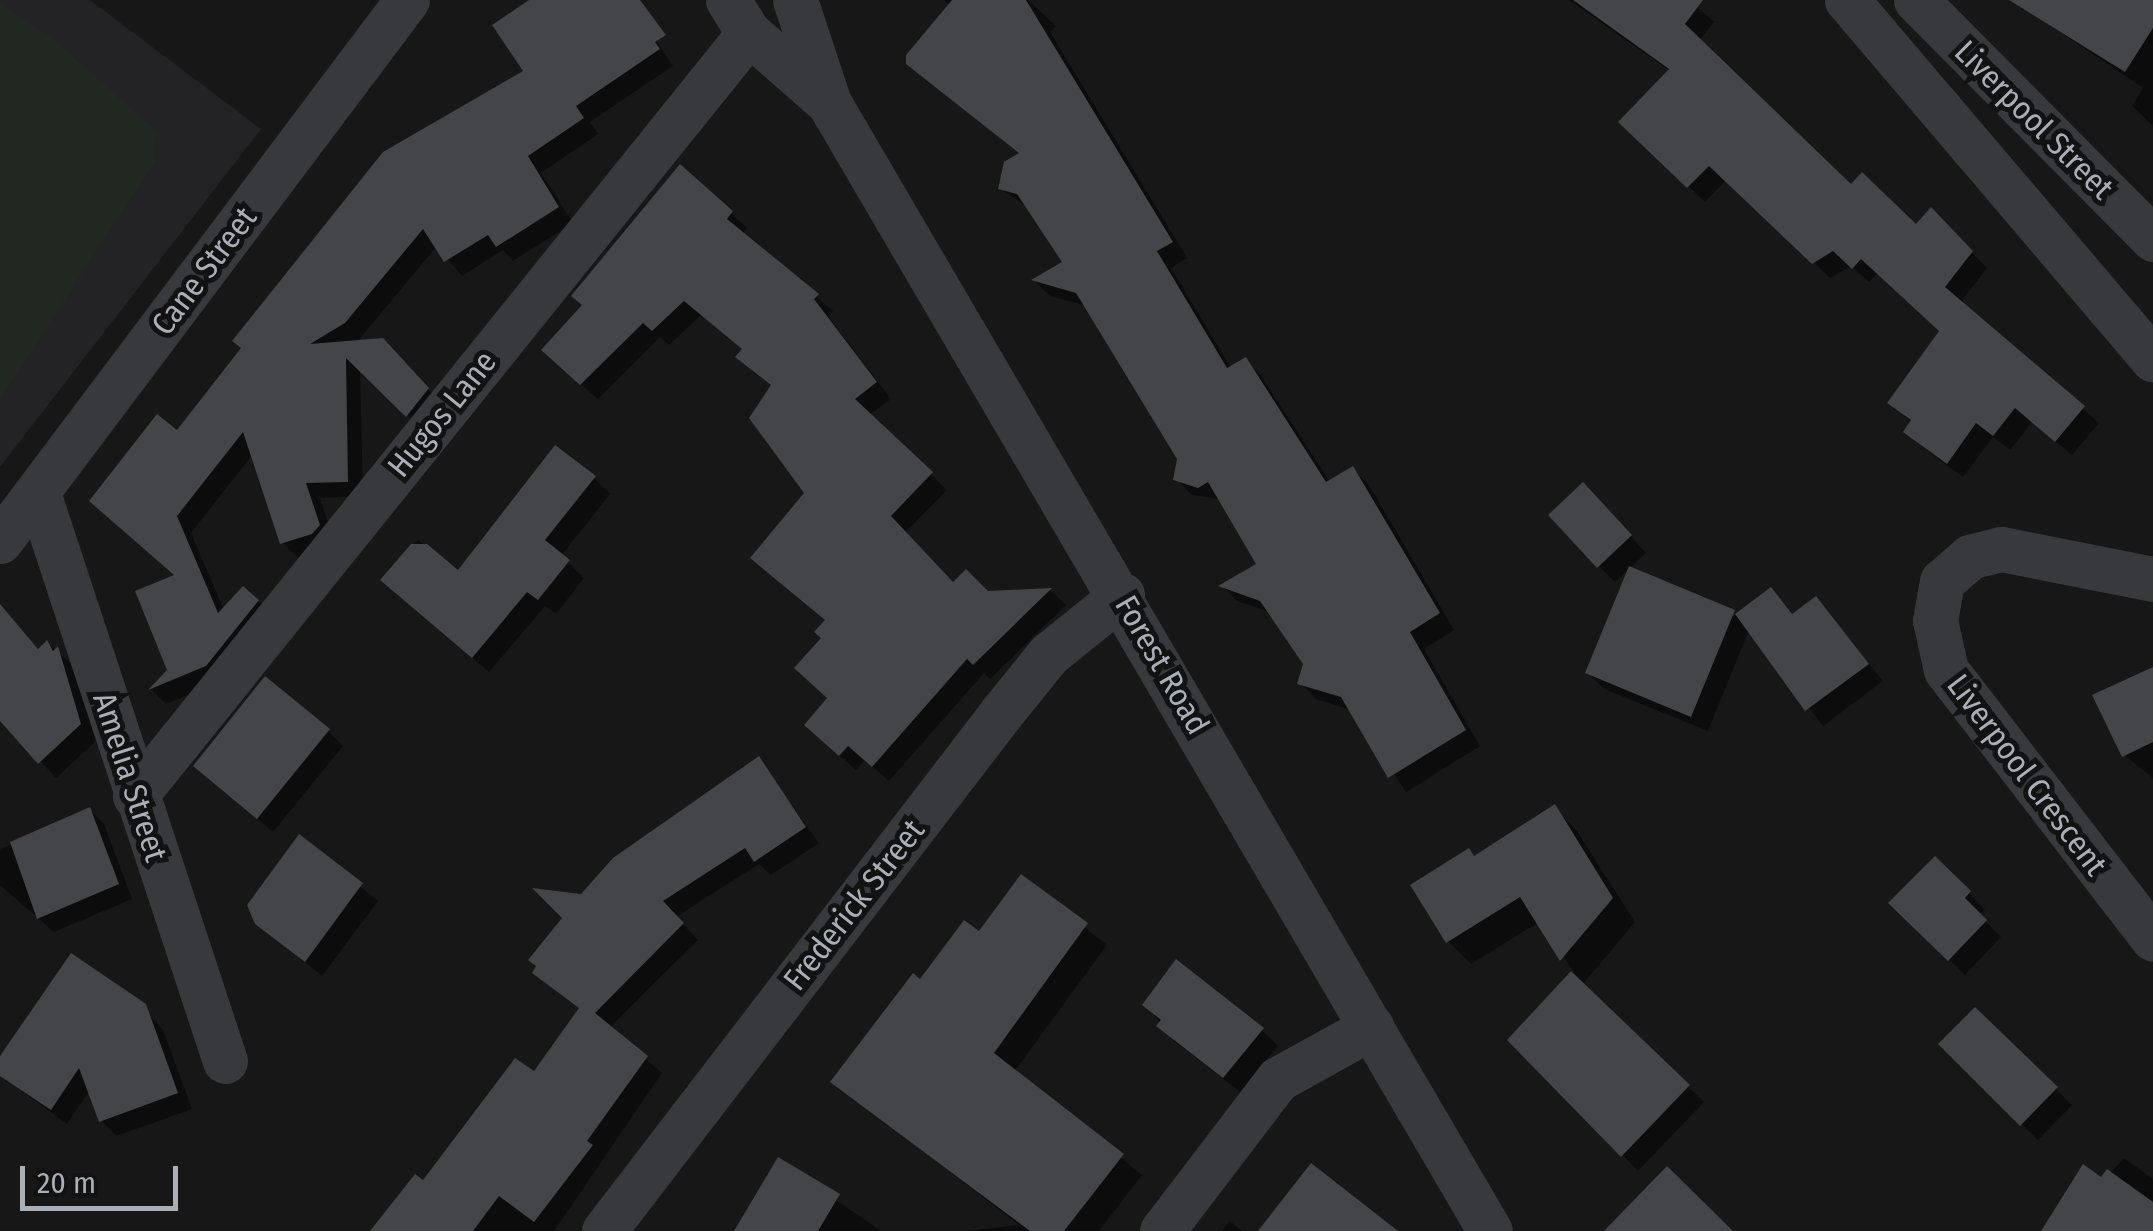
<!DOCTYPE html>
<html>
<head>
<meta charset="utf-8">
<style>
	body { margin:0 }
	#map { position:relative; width:2153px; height:1231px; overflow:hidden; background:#171718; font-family:"Fira Sans Condensed",sans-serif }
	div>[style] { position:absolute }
	.built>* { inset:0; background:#232325 }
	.green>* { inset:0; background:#212821 }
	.shadow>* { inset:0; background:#0007 }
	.building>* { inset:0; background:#444548 }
	.minor>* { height:45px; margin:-22.5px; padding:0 22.5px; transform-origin:22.5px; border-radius:22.5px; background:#38393d }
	span { translate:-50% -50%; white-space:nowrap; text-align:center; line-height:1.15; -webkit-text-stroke:10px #121213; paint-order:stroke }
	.street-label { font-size:32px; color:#aaafb7 }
	.scale { position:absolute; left:20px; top:1166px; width:158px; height:45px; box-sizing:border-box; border:5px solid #aaafb7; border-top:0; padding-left:12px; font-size:30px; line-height:35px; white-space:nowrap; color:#aaafb7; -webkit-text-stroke:8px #121213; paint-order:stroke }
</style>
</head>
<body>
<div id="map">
	<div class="built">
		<i style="clip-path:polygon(0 0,90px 0,261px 129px,0 467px)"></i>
	</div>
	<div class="green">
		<i style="clip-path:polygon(0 4px,58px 43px,156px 131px,155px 163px,0 398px)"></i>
	</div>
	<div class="shadow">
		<i style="clip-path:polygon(534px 0,629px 0,673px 66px,590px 122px,598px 134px,541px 173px,573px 223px,513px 261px,503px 250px,462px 276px,437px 246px,357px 342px,397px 356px,443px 406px,423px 430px,360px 369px,363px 496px,320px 498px,334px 541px,298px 558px,283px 543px,253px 454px,191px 533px,224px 610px,258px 601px,273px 617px,222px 681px,166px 704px,152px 690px,170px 670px,177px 577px,108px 516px,178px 433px,527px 71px)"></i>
		<i style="clip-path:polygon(944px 0,1028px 0,1056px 26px,1050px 32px,1187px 258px,1171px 268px,1231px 368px,1245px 360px,1261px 376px,1330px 482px,1353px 469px,1369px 485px,1454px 630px,1424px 649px,1480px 746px,1406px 792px,1351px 710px,1316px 699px,1300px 683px,1306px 664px,1272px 613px,1237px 601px,1222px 586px,1259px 565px,1221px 499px,1192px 495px,1176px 479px,1179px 459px,1087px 306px,1050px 296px,1035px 281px,1066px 263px,1029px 208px,1001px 189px,1021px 155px,909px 63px,950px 6px)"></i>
		<i style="clip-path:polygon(1569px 0,1690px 0,1714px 22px,1699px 41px,1851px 187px,1917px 227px,1931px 211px,1987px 268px,1960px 303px,2099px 423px,2072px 455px,2032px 422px,2010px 450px,1993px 437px,1963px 477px,1922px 447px,1906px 431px,1912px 423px,1891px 403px,1941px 332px,1878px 273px,1869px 282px,1851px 266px,1830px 278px,1727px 179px,1705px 202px,1621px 122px,1670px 71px)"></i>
		<i style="clip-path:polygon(2153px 0,2153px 126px,2132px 106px,2143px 88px,2016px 2px)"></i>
		<i style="clip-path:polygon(731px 213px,747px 228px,742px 234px,833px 311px,828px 316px,891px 399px,869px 415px,947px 490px,904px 534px,953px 585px,987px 594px,1051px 591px,1066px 605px,990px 679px,984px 673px,889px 781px,865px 760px,856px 770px,822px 740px,830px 698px,827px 621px,753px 558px,807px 493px,773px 387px,738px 357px,744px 350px,701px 315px,669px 345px,660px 337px,598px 399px,560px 366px)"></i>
		<i style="clip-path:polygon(594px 478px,610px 494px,561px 556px,584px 578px,556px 614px,545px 606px,489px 672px,383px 580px,418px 540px,458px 574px)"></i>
		<i style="clip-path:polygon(1599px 502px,1646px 553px,1615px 582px,1599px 566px)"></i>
		<i style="clip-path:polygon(1771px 590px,1794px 616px,1816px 599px,1883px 681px,1823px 726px,1749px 630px,1708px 731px,1604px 689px,1588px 673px,1737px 615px)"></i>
		<i style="clip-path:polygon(0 641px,39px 651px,47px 643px,73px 665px,96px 741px,56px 778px,0 717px)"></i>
		<i style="clip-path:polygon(2153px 669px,2153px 778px,2124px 755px)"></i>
		<i style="clip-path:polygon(328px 731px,343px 746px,273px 832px,196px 766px)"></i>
		<i style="clip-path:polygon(759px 760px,819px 843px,771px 875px,759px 864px,676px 917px,698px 940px,609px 1028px,662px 1073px,554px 1231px,373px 1231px,534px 1075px,580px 1011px,582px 897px)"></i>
		<i style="clip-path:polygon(1554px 808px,1577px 831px,1635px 922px,1582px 985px,1704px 1102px,1638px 1171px,1510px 1040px,1574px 972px,1539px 922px,1471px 964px,1448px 941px,1475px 858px)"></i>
		<i style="clip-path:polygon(90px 810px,104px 824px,132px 899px,54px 932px,0 885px,0 849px)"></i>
		<i style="clip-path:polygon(300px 837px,378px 901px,322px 976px,267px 930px)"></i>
		<i style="clip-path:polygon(1935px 859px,1985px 909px,1979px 915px,2001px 937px,1965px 975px,1892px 903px)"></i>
		<i style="clip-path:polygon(1022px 878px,1107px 945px,1014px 1072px,1142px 1175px,1099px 1231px,967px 1231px,1019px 1225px,834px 1082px,920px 982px,979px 935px)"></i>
		<i style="clip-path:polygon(1145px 1004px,1262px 1030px,1278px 1046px,1240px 1092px,1176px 1042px)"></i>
		<i style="clip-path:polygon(1975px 1011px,2072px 1105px,2038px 1140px,1941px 1044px)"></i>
		<i style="clip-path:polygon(147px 1013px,163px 1030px,192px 1109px,116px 1136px,101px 1120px,90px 1090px,67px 1124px,0 1075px,0 1067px)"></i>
		<i style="clip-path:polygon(2124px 1158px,2153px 1179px,2153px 1231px,2056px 1231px)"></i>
		<i style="clip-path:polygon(778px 1160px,881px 1231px,736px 1231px)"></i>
		<i style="clip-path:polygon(1230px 1221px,1242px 1231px,1222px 1231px)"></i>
	</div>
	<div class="building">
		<i style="clip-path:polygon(529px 0,640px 0,666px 35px,655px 42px,660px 49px,576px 106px,584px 118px,528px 156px,559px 207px,496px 247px,488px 235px,444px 262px,423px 229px,345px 323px,310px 344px,383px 338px,429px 388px,406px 417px,346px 358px,348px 482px,306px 483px,320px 525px,312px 534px,280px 544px,243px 432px,177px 516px,218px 613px,243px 586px,259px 600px,206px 666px,148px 690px,167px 670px,135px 591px,174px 575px,89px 501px,157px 414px,177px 430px,241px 348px,232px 341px,383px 152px,523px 71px,492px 25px)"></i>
		<i style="clip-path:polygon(952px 0,1026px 0,1173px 242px,1157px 251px,1227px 368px,1246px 357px,1326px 482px,1353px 466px,1440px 613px,1410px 632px,1466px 730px,1388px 778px,1341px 697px,1297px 684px,1303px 664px,1260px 601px,1218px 586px,1256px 564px,1208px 482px,1198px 488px,1173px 480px,1177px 459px,1076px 293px,1031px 280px,1062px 262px,1017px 194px,998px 189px,1004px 162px,1019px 153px,906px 64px,906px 55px)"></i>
		<i style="clip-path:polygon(1573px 0,1703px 0,1685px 24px,1851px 184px,1862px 172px,1916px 224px,1931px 207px,1973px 251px,1945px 287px,2085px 406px,2055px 442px,2015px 408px,1993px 436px,1976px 423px,1947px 464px,1903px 432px,1911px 420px,1887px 403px,1939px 331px,1861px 259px,1852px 269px,1833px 251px,1812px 264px,1709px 166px,1687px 188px,1618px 122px,1669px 69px)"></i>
		<i style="clip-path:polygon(2009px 0,2153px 0,2153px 28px,2125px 72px)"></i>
		<i style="clip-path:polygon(680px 164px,733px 211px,727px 219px,819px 294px,814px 299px,877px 382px,855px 399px,933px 472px,891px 516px,953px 582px,966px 569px,988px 591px,1052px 588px,973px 665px,967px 659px,872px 767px,848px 746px,839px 756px,804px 725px,827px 698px,794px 668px,821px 638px,814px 632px,825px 620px,750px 558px,804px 493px,749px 418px,771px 385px,735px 357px,742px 349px,684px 301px,652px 331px,643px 323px,580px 385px,541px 350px,582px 305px,571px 296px)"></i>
		<i style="clip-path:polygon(555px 445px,596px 476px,545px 540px,570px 560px,538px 600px,527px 592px,472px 658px,380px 580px,411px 544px,427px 544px,458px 570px)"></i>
		<i style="clip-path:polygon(1583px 482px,1632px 535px,1597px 568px,1548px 515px)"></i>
		<i style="clip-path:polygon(1629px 566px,1735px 610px,1691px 717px,1585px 673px)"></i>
		<i style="clip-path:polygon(1771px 587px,1792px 614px,1816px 596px,1869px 664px,1805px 711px,1735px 614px)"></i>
		<i style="clip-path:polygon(0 604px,38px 649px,47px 640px,53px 651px,58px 646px,81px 724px,38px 764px,0 721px)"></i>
		<i style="clip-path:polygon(2153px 667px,2153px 742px,2122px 757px,2092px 695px)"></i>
		<i style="clip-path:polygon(265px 676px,330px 729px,257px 819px,193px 766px)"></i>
		<i style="clip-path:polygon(759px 756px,806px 827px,754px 862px,745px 848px,663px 901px,684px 923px,595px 1013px,648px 1056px,587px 1141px,593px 1145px,534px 1222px,499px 1196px,473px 1231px,370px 1231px,415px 1174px,423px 1180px,515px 1058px,534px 1071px,579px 1008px,532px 973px,536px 966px,528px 960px,562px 918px,532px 888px,581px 894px,613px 858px)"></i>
		<i style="clip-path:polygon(1555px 804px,1613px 898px,1560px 961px,1520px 897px,1446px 943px,1410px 885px,1469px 848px,1474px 856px)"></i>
		<i style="clip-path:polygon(90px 807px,119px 884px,37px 919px,10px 842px)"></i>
		<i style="clip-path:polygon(299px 834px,363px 883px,305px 962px,255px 924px,247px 905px)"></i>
		<i style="clip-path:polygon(1935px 856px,1971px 891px,1965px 898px,1987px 920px,1948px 961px,1888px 903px)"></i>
		<i style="clip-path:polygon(1021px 874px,1088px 923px,994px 1053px,1124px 1154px,1064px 1231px,1030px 1231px,830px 1082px,913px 973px,920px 979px,964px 920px,979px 931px)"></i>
		<i style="clip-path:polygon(71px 953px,146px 1004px,178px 1093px,99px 1122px,79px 1068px,51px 1110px,0 1076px,0 1056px)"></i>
		<i style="clip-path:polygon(1176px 959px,1264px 1028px,1223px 1078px,1156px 1026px,1161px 1020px,1142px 1005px)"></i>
		<i style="clip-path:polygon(1571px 971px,1690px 1085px,1621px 1157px,1507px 1040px)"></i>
		<i style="clip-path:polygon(1975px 1007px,2058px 1087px,2020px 1126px,1938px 1044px)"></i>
		<i style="clip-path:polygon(778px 1157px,840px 1194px,818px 1231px,734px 1231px)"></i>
		<i style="clip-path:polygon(1311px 1163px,1398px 1231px,1258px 1231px)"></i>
		<i style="clip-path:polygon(2083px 1164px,2101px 1177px,2107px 1169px,2153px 1202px,2153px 1231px,2041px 1231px)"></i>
		<i style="clip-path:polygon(1667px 1166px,1733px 1231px,1604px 1231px)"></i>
	</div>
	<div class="minor">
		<i style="left:728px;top:0;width:39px;rotate:58deg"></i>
		<i style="left:749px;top:33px;width:106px;rotate:41.2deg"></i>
		<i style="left:795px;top:0;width:108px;rotate:71.7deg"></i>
		<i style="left:829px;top:103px;width:1307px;rotate:59.63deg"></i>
		<i style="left:1847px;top:0;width:472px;rotate:49.6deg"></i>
		<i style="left:1916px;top:0;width:337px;rotate:45.2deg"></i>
		<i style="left:38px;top:493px;width:598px;rotate:71.78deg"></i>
		<i style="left:0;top:541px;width:677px;rotate:-53.05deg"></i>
		<i style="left:2153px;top:579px;width:155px;rotate:-168.8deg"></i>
		<i style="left:2001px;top:549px;width:32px;rotate:166deg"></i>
		<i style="left:1970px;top:557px;width:37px;rotate:139deg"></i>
		<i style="left:1942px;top:581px;width:40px;rotate:100deg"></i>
		<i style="left:1935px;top:620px;width:51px;rotate:77.6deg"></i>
		<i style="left:1946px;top:670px;width:339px;rotate:52.4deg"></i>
		<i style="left:135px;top:796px;width:979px;rotate:-51.18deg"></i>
		<i style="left:604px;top:1231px;width:654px;rotate:-52.52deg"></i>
		<i style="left:1002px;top:712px;width:75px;rotate:-51deg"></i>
		<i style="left:1049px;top:654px;width:94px;rotate:-38.9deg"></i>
		<i style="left:1162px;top:1231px;width:191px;rotate:-52.7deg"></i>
		<i style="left:1278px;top:1079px;width:107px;rotate:-29deg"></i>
	</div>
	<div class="street-label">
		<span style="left:2034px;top:120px;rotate:45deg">Liverpool Street</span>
		<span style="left:204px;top:271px;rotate:-53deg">Cane Street</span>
		<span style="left:442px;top:414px;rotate:-51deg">Hugos Lane</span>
		<span style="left:1162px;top:665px;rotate:60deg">Forest Road</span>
		<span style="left:2027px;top:775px;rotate:53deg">Liverpool Crescent</span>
		<span style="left:130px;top:777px;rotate:72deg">Amelia Street</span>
		<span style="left:854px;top:905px;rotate:-52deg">Frederick Street</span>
	</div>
	<div class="scale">20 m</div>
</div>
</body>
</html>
